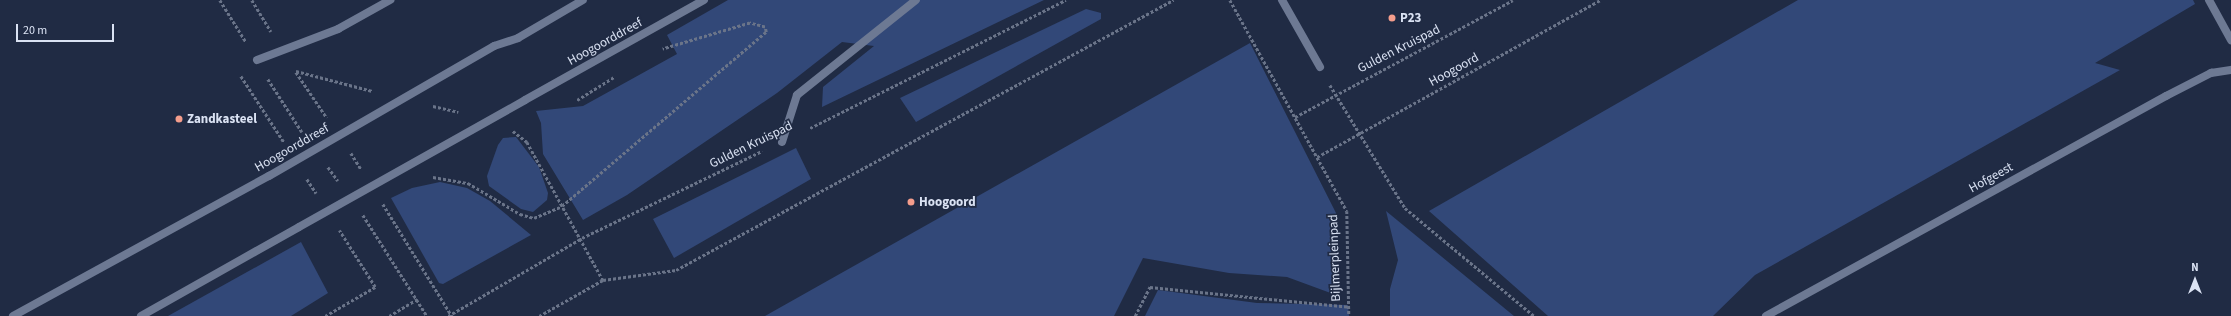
<!DOCTYPE html>
<html>
<head>
<meta charset="utf-8">
<style>
	body { margin:0 }
	#map { position:relative; width:2231px; height:316px; overflow:hidden; background:#202b44; font-family:"Source Sans 3",sans-serif }
	div>[style] { position:absolute }
	.green>* { inset:0; background:#324878 }
	.path>* { height:2.5px; margin-top:-1.25px; transform-origin:0; background:repeating-linear-gradient(90deg,#6a7489 0 3px,transparent 0 5px) }
	.service>* { height:8px; margin:-4px; padding:0 4px; transform-origin:4px; border-radius:4px; background:#6d7993 }
	.pedestrian>* { height:8px; margin:-4px; padding:0 4px; transform-origin:4px; border-radius:4px; background:#6d7993 }
	.minor>* { height:8px; margin:-4px; padding:0 4px; transform-origin:4px; border-radius:4px; background:#6d7993 }
	.tertiary>* { height:8px; margin:-4px; padding:0 4px; transform-origin:4px; border-radius:4px; background:#6d7993 }
	.tertiary-bridge>* { height:8px; margin:-4px; padding:0 4px; transform-origin:4px; border-radius:4px; background:#6d7993 }
	.dots>* { width:11px; height:11px; translate:-50% -50%; box-sizing:border-box; border:2px solid #202b44; border-radius:50% }
	span { translate:-50% -50%; white-space:nowrap; text-align:center; line-height:1.15; -webkit-text-stroke:3.5px #202b44; paint-order:stroke }
	.poi-label { font-size:13px; color:#dae2f3; font-weight:700 }
	.left { translate:0 -50%; text-align:left }
	.street-label { font-size:13px; color:#dae2f3 }
	.north { position:absolute; left:2175px; top:260px; width:40px; height:40px; -webkit-text-stroke:3px #202b44; paint-order:stroke; rotate:0deg; font-size:11px; font-weight:700; line-height:16px; text-align:center; color:#dae2f3 }
	.north::after { content:''; display:block; margin:auto; width:14px; height:18px; background:#dae2f3; clip-path:polygon(50% 0,100% 100%,50% 72%,0 100%) }
	.scale { position:absolute; left:16px; top:24px; width:98px; height:18px; box-sizing:border-box; border:2px solid #dae2f3; border-top:0; padding-left:5px; font-size:12px; line-height:14px; white-space:nowrap; color:#dae2f3; -webkit-text-stroke:3px #202b44; paint-order:stroke }
</style>
</head>
<body>
<div id="map">
	<div class="green">
		<i style="clip-path:polygon(728px 0,1044px 0,822px 107px,823px 87px,874px 46px,842px 42px,777px 93px,627px 195px,583px 220px,543px 154px,541px 123px,536px 111px,583px 106px,677px 54px,667px 35px)"></i>
		<i style="clip-path:polygon(1798px 0,2193px 0,2195px 4px,2095px 63px,2120px 70px,1755px 275px,1713px 316px,1548px 316px,1429px 211px)"></i>
		<i style="clip-path:polygon(1086px 9px,1101px 13px,1101px 19px,916px 122px,900px 98px)"></i>
		<i style="clip-path:polygon(1250px 43px,1336px 213px,1336px 295px,1287px 277px,1229px 273px,1143px 258px,1114px 316px,765px 316px)"></i>
		<i style="clip-path:polygon(516px 137px,539px 167px,548px 193px,547px 200px,533px 212px,521px 209px,489px 186px,487px 176px,498px 145px,503px 138px)"></i>
		<i style="clip-path:polygon(796px 148px,811px 179px,674px 258px,653px 219px)"></i>
		<i style="clip-path:polygon(440px 182px,467px 188px,490px 201px,531px 235px,443px 284px,439px 283px,391px 198px,412px 188px)"></i>
		<i style="clip-path:polygon(1386px 211px,1514px 316px,1390px 316px,1390px 289px,1398px 260px)"></i>
		<i style="clip-path:polygon(301px 242px,328px 293px,291px 316px,168px 316px)"></i>
		<i style="clip-path:polygon(1158px 290px,1257px 303px,1348px 305px,1349px 316px,1145px 316px)"></i>
	</div>
	<div class="path">
		<i style="left:220px;top:0;width:49px;rotate:58.2deg"></i>
		<i style="left:252px;top:0;width:37px;rotate:59deg"></i>
		<i style="left:1230px;top:0;width:241px;rotate:61deg"></i>
		<i style="left:1347px;top:211px;width:105px;rotate:88.9deg"></i>
		<i style="left:296px;top:71px;width:79px;rotate:14.7deg"></i>
		<i style="left:296px;top:72px;width:55px;rotate:56deg"></i>
		<i style="left:241px;top:76px;width:79px;rotate:56.9deg"></i>
		<i style="left:268px;top:79px;width:63px;rotate:57.3deg"></i>
		<i style="left:1330px;top:85px;width:144px;rotate:58.6deg"></i>
		<i style="left:1405px;top:208px;width:168px;rotate:39.9deg"></i>
		<i style="left:577px;top:100px;width:44px;rotate:-31.9deg"></i>
		<i style="left:433px;top:106px;width:26px;rotate:13deg"></i>
		<i style="left:1295px;top:117px;width:247px;rotate:-28.2deg"></i>
		<i style="left:810px;top:128px;width:286px;rotate:-26.6deg"></i>
		<i style="left:513px;top:131px;width:18px;rotate:38deg"></i>
		<i style="left:527px;top:142px;width:158px;rotate:61.2deg"></i>
		<i style="left:351px;top:153px;width:19px;rotate:58deg"></i>
		<i style="left:1317px;top:157px;width:324px;rotate:-29deg"></i>
		<i style="left:328px;top:167px;width:17px;rotate:54deg"></i>
		<i style="left:433px;top:177px;width:36px;rotate:10deg"></i>
		<i style="left:468px;top:183px;width:61px;rotate:30.8deg"></i>
		<i style="left:520px;top:214px;width:15px;rotate:16deg"></i>
		<i style="left:534px;top:218px;width:30px;rotate:-23deg"></i>
		<i style="left:562px;top:206px;width:268px;rotate:-40.5deg"></i>
		<i style="left:766px;top:32px;width:5px;rotate:-101deg"></i>
		<i style="left:765px;top:27px;width:16px;rotate:-165deg"></i>
		<i style="left:750px;top:23px;width:91px;rotate:163.4deg"></i>
		<i style="left:307px;top:179px;width:17px;rotate:57deg"></i>
		<i style="left:383px;top:204px;width:132px;rotate:58.4deg"></i>
		<i style="left:363px;top:215px;width:120px;rotate:57.6deg"></i>
		<i style="left:325px;top:316px;width:58px;rotate:-30.1deg"></i>
		<i style="left:375px;top:287px;width:67px;rotate:-122.3deg"></i>
		<i style="left:389px;top:316px;width:33px;rotate:-31deg"></i>
		<i style="left:448px;top:316px;width:155px;rotate:-30.2deg"></i>
		<i style="left:582px;top:238px;width:200px;rotate:-25.8deg"></i>
		<i style="left:539px;top:316px;width:73px;rotate:-29.4deg"></i>
		<i style="left:603px;top:280px;width:74px;rotate:-7.8deg"></i>
		<i style="left:676px;top:270px;width:566px;rotate:-28.51deg"></i>
		<i style="left:1135px;top:316px;width:33px;rotate:-63deg"></i>
		<i style="left:1150px;top:287px;width:200px;rotate:5.7deg"></i>
	</div>
	<div class="service">
		<i style="left:257px;top:60px;width:87px;rotate:-20.9deg"></i>
		<i style="left:338px;top:29px;width:60px;rotate:-29.1deg"></i>
		<i style="left:782px;top:142px;width:49px;rotate:-72.3deg"></i>
		<i style="left:797px;top:95px;width:152px;rotate:-38.6deg"></i>
	</div>
	<div class="pedestrian">
		<i style="left:1282px;top:0;width:77px;rotate:60.4deg"></i>
	</div>
	<div class="minor">
		<i style="left:1766px;top:316px;width:457px;rotate:-28.8deg"></i>
		<i style="left:2166px;top:96px;width:51px;rotate:-27.1deg"></i>
		<i style="left:2211px;top:73px;width:20px;rotate:-9deg"></i>
	</div>
	<div class="tertiary">
		<i style="left:2209px;top:0;width:46px;rotate:61.2deg"></i>
		<i style="left:494px;top:46px;width:25px;rotate:-18deg"></i>
		<i style="left:518px;top:38px;width:75px;rotate:-30.3deg"></i>
		<i style="left:525px;top:100px;width:205px;rotate:-29.2deg"></i>
		<i style="left:13px;top:316px;width:292px;rotate:-28.7deg"></i>
		<i style="left:141px;top:316px;width:181px;rotate:-29.4deg"></i>
	</div>
	<div class="tertiary-bridge">
		<i style="left:269px;top:176px;width:260px;rotate:-30deg"></i>
		<i style="left:299px;top:227px;width:259px;rotate:-29.3deg"></i>
	</div>
	<div class="dots">
		<i style="left:1392px;top:18px;background:#f49d8c"></i>
		<i style="left:179px;top:119px;background:#f49d8c"></i>
		<i style="left:911px;top:202px;background:#f49d8c"></i>
	</div>
	<div class="poi-label">
		<span class="left" style="left:1400px;top:18px">P23</span>
		<span class="left" style="left:187px;top:119px">Zandkasteel</span>
		<span class="left" style="left:919px;top:202px">Hoogoord</span>
	</div>
	<div class="street-label">
		<span style="left:605px;top:42px;rotate:-29deg">Hoogoorddreef</span>
		<span style="left:1399px;top:49px;rotate:-27deg">Gulden Kruispad</span>
		<span style="left:1454px;top:70px;rotate:-29deg">Hoogoord</span>
		<span style="left:751px;top:145px;rotate:-26deg">Gulden Kruispad</span>
		<span style="left:292px;top:148px;rotate:-30deg">Hoogoorddreef</span>
		<span style="left:1991px;top:178px;rotate:-29deg">Hofgeest</span>
		<span style="left:1335px;top:258px;rotate:-92deg">Bijlmerpleinpad</span>
	</div>
	<div class="north">N</div>
	<div class="scale">20 m</div>
</div>
</body>
</html>
